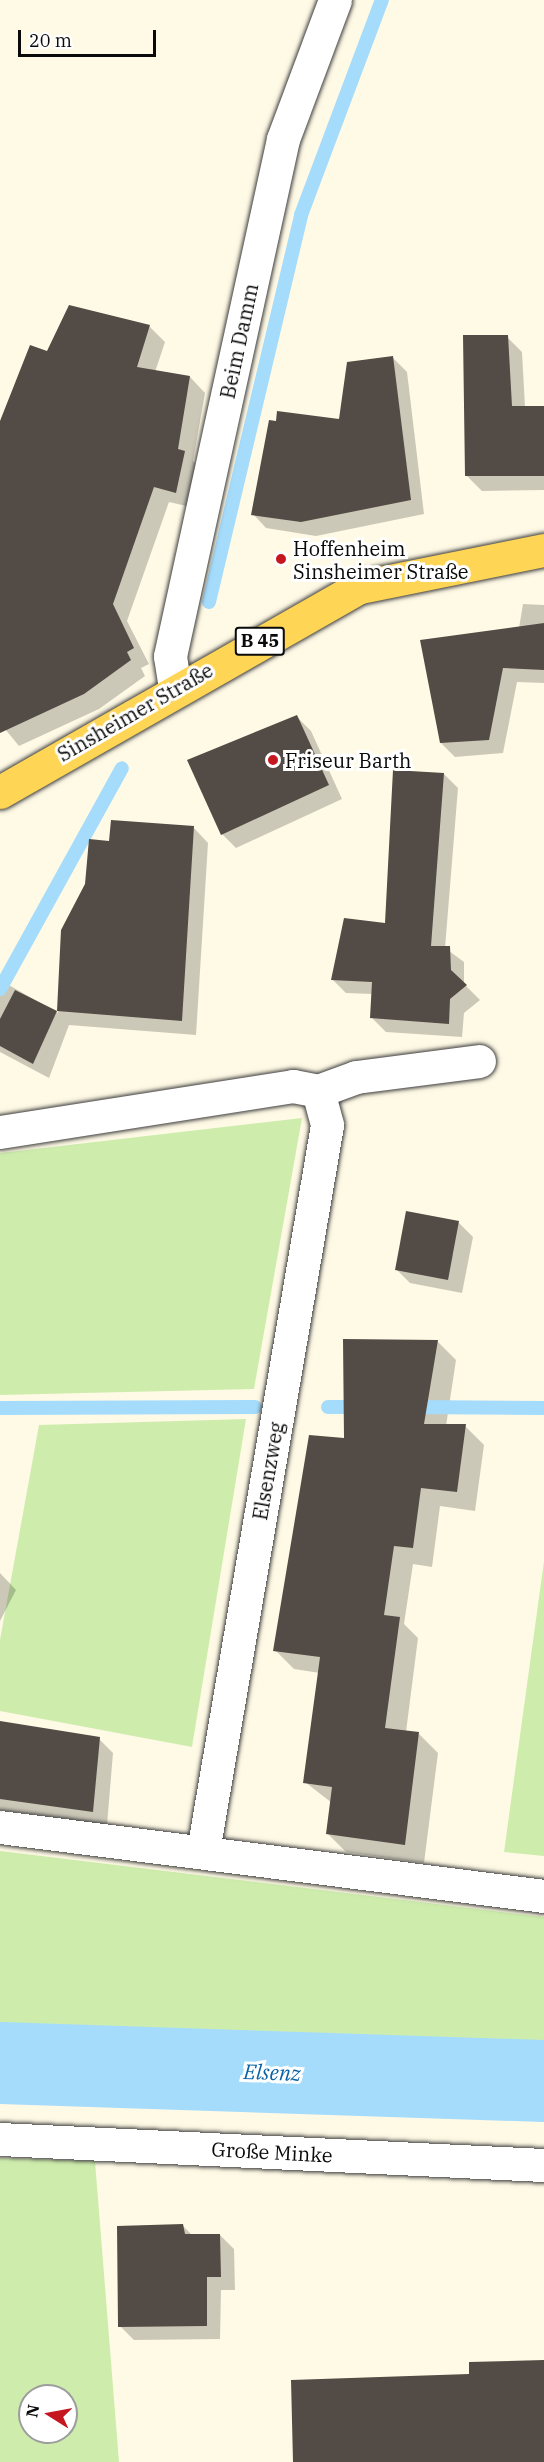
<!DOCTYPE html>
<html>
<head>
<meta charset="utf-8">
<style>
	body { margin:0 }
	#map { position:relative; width:544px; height:2462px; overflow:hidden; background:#fffae6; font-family:"IBM Plex Serif",serif }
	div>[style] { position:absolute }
	.green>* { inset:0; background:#ceedad }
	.shadow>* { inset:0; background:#0003 }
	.stream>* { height:14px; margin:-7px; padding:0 7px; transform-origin:7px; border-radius:7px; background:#a5dcfc }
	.river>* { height:82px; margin:-41px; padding:0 41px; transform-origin:41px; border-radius:41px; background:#a5dcfc }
	.building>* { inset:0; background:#534b45 }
	.roads { filter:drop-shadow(0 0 2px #3d3d3d) drop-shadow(0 0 2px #3d3d3d) }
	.minor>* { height:33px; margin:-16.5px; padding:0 16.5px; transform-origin:16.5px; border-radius:16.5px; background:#fff }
	.major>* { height:33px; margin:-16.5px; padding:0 16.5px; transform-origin:16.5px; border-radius:16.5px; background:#ffd556 }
	.dots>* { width:16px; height:16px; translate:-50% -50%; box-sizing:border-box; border:3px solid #fff; border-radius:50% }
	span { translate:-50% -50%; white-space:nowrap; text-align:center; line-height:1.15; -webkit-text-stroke:6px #fff; paint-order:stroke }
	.shield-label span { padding:2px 4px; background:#fff; border:2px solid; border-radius:4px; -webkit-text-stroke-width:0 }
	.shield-label { font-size:18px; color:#0a0a0a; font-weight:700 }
	.street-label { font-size:20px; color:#0a0a0a }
	.poi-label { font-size:20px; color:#0a0a0a }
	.left { translate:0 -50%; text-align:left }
	.water-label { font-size:21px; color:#0962a6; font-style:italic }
	.north { position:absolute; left:18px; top:2384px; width:60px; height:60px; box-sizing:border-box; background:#fff; border:2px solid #9d9d9d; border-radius:50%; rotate:281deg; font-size:16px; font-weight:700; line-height:24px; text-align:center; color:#0a0a0a }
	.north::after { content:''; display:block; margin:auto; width:21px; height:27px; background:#c6161f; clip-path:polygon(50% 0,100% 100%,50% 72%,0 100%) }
	.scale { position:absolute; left:18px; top:30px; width:138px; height:27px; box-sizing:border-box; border:3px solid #0a0a0a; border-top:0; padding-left:8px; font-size:18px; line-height:21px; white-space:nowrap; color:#0a0a0a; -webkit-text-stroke:4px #fff; paint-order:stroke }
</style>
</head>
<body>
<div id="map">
	<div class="green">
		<i style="clip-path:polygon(302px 1118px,254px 1389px,0 1395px,0 1153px)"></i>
		<i style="clip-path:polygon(246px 1419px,192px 1747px,0 1711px,0 1640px,39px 1425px)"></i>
		<i style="clip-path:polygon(544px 1561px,544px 1856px,504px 1852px)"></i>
		<i style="clip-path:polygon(0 1851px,544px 1917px,544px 2055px,133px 2037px,0 2038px)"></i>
		<i style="clip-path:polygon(evenodd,0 2158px,95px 2161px,119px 2462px,0 2462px,0 2158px,30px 2396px,66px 2396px,66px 2432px,30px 2432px,30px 2396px)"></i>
	</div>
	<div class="shadow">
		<i style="clip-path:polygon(70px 307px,150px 327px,165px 342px,155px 372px,190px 377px,205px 393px,193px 461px,200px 468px,191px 507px,169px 502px,127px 621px,149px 664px,141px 668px,145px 676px,99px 709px,19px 746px,0 723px,0 425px,48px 353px)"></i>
		<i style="clip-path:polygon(507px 337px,522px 352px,525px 407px,544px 407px,544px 490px,482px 491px,467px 476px)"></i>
		<i style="clip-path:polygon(393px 358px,407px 372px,424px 514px,316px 536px,266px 528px,253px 514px)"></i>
		<i style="clip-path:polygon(523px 604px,544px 605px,544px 683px,517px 682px,503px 753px,455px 757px,441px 743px,519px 628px)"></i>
		<i style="clip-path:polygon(297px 717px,311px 731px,342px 799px,236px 848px,222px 834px)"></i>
		<i style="clip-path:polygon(444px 774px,458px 788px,445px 948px,464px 962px,464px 984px,480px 1000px,464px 1013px,462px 1037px,386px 1032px,372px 1018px,373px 994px,346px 993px,332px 979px,386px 925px)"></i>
		<i style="clip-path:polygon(194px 828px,208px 843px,196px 1035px,69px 1025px,49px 1078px,0 1052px,0 980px,58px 1013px,62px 931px,111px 843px)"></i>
		<i style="clip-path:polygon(407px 1213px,459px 1223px,473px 1237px,462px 1293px,410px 1283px,396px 1269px)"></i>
		<i style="clip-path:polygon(437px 1341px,456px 1360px,446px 1426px,465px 1426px,484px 1445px,475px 1511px,440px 1506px,432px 1567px,413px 1564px,404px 1624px,418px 1638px,406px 1732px,419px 1734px,438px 1753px,424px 1863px,346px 1852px,327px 1833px,332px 1803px,305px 1782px,320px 1673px,294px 1669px,275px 1650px,346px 1439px)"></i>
		<i style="clip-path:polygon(0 1573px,16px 1590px,0 1621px)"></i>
		<i style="clip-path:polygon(0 1722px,99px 1739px,113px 1753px,107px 1825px,0 1810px)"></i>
		<i style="clip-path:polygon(183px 2226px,192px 2235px,220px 2235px,234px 2249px,235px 2290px,221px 2290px,220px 2339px,134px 2340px,120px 2326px)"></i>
	</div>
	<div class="stream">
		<i style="left:209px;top:602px;width:398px;rotate:-76.6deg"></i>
		<i style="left:301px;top:215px;width:230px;rotate:-69.4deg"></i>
		<i style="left:0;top:989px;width:252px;rotate:-61.1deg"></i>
		<i style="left:328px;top:1407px;width:34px"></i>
		<i style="left:408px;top:1407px;width:136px;rotate:0.4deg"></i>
		<i style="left:0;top:1408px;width:255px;rotate:-0.2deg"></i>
	</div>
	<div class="river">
		<i style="left:0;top:2063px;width:544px;rotate:1.9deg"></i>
	</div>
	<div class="building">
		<i style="clip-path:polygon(69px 305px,150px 325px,137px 367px,190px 376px,178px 449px,185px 451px,176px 493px,154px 487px,113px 604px,134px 648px,127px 652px,131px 660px,84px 694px,0 733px,0 421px,30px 345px,47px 351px)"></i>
		<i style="clip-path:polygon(463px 335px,508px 335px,512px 406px,544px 406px,544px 476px,465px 476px)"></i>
		<i style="clip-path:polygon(393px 356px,411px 500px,301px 522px,251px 515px,269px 420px,276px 421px,277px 411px,339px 419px,347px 362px)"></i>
		<i style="clip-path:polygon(544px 623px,544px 670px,503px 668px,489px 740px,440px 743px,420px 640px)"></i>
		<i style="clip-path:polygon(297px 715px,329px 785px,221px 835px,187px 760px)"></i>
		<i style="clip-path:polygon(393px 770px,444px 773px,431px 946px,450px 946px,451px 970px,467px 985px,450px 999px,449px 1024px,370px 1018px,372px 982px,331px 980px,344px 918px,385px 923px)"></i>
		<i style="clip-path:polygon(111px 820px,194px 826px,182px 1021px,57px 1011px,61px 930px,85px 884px,89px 839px,109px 841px)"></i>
		<i style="clip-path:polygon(15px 990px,57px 1011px,33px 1064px,0 1046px,0 1019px)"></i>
		<i style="clip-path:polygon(406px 1211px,459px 1221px,448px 1280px,395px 1270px)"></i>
		<i style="clip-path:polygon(343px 1339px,438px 1340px,424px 1424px,466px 1424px,457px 1492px,421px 1488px,413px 1548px,394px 1546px,384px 1615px,400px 1617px,385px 1728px,419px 1732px,405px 1845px,326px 1834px,332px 1787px,303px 1783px,320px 1657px,273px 1651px,309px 1435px,344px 1438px)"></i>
		<i style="clip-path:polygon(0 1721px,100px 1737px,93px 1812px,0 1799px)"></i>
		<i style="clip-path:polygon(183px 2224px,185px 2234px,220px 2234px,221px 2277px,207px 2277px,207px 2326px,118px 2327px,117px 2226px)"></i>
		<i style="clip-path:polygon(544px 2360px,544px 2462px,293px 2462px,291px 2380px,469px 2374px,469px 2362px)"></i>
	</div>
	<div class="roads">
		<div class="minor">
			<i style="left:175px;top:688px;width:32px;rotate:-99deg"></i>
			<i style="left:170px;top:656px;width:529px;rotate:-77.67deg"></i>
			<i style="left:283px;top:139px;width:148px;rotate:-69.5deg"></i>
			<i style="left:318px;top:1091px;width:40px;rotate:-20.2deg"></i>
			<i style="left:356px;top:1077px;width:124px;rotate:-7.4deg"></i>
			<i style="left:0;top:1132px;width:297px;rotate:-8.9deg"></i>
			<i style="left:293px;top:1086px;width:25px;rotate:11deg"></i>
			<i style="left:318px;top:1091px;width:35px;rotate:75deg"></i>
			<i style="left:327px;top:1125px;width:737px;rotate:99.69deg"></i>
			<i style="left:0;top:1827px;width:548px;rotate:7.23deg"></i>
			<i style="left:0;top:2139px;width:545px;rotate:2.74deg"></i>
		</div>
		<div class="major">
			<i style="left:0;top:792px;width:414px;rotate:-29.7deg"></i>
			<i style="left:360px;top:587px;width:188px;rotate:-11.4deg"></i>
		</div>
	</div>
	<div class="dots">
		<i style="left:281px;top:559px;background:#c6161f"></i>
		<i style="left:273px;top:760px;background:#c6161f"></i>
	</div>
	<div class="shield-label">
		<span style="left:260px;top:641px">B 45</span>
	</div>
	<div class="street-label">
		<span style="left:239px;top:341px;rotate:-78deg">Beim Damm</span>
		<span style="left:135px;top:712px;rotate:-30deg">Sinsheimer Straße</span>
		<span style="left:268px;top:1471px;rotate:-80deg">Elsenzweg</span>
		<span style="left:272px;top:2152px;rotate:3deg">Große Minke</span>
	</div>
	<div class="poi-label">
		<span class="left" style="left:293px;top:560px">Hoffenheim<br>Sinsheimer Straße</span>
		<span class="left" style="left:285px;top:760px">Friseur Barth</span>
	</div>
	<div class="water-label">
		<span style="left:272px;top:2072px;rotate:2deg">Elsenz</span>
	</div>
	<div class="north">N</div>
	<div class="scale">20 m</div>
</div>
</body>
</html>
